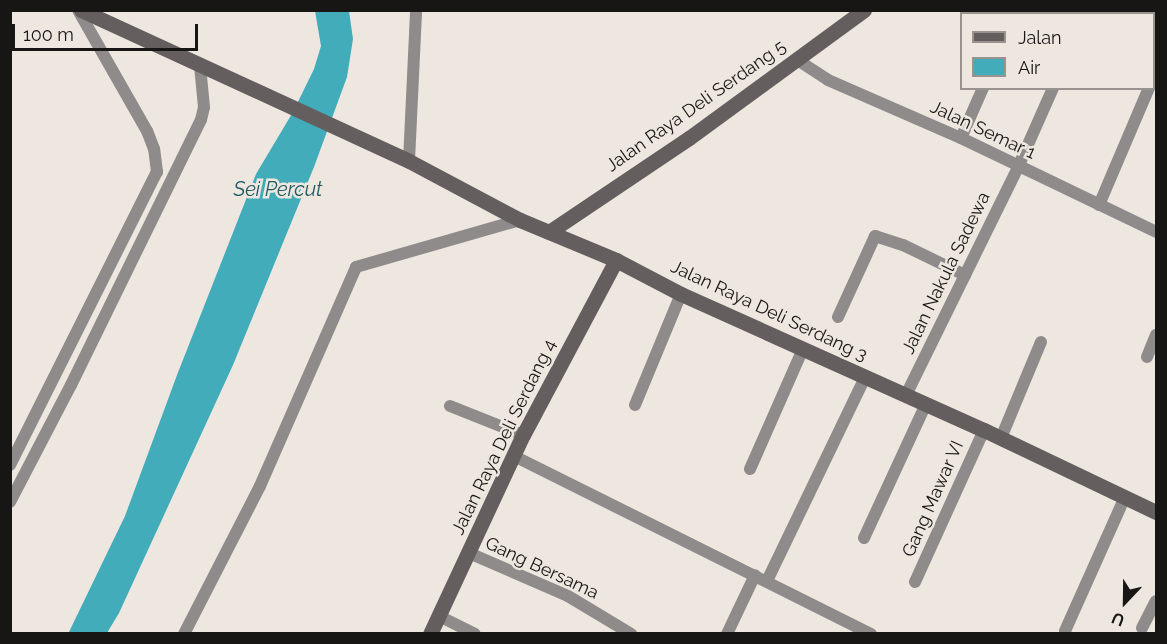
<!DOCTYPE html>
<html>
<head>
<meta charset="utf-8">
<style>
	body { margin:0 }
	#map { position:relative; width:1167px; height:644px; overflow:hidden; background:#ede7e0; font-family:Raleway,sans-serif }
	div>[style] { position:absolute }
	.water>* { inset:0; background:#42acbb }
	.street>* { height:12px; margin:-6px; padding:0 6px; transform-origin:6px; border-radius:6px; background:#8f8b8a }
	.secondary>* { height:15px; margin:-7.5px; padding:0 7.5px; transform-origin:7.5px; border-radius:7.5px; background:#645f5e }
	span { translate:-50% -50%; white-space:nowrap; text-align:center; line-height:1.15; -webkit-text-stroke:5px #ede7e0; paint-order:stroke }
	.street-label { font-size:18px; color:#181614 }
	.water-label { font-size:20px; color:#1f5a62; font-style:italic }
	.frame { position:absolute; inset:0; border:12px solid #181614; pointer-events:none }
	.legend { position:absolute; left:960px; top:12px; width:195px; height:78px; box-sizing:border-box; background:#ede7e0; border:2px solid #98938e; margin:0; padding:8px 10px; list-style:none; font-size:18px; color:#181614 }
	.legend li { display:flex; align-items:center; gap:12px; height:30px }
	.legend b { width:30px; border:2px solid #98938e }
	.north { position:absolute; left:1095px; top:572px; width:60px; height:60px; -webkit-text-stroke:4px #ede7e0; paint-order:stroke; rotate:202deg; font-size:16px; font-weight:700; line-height:24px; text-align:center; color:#181614 }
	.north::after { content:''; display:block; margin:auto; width:21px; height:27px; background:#181614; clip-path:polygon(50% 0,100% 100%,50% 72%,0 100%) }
	.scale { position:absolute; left:12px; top:24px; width:186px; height:27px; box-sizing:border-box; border:3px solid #181614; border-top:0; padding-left:8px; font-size:18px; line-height:21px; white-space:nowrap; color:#181614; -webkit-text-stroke:4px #ede7e0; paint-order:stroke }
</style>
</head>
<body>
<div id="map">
	<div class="water">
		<i style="clip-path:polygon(315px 11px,349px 11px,353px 39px,347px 77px,314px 167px,233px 365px,119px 613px,107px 633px,68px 634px,125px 516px,177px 375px,256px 174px,293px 112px,314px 69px,321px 46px)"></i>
	</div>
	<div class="street">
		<i style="left:1087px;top:14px;width:4px;rotate:-76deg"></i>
		<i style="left:796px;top:59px;width:38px;rotate:33deg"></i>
		<i style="left:828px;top:80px;width:145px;rotate:23.6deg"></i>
		<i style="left:961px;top:138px;width:216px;rotate:25.7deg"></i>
		<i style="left:1154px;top:78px;width:6px;rotate:-72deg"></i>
		<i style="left:961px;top:138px;width:55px;rotate:-66.3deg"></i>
		<i style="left:409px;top:161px;width:151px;rotate:-87.3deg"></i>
		<i style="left:1099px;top:205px;width:127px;rotate:-66.9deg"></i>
		<i style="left:838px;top:317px;width:89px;rotate:-65.4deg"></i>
		<i style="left:875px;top:236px;width:29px;rotate:18deg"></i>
		<i style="left:903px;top:245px;width:69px;rotate:25.8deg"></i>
		<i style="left:1147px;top:357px;width:24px;rotate:-68deg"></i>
		<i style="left:906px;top:395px;width:254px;rotate:-63.8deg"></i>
		<i style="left:1018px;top:167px;width:86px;rotate:-66.1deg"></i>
		<i style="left:635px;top:405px;width:120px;rotate:-67.5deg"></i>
		<i style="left:450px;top:406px;width:79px;rotate:21.7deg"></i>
		<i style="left:1001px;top:438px;width:104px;rotate:-67.4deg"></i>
		<i style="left:514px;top:456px;width:399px;rotate:26.5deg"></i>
		<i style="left:10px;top:465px;width:328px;rotate:-63.4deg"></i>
		<i style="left:157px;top:172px;width:23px;rotate:-97deg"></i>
		<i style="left:154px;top:149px;width:19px;rotate:-111deg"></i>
		<i style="left:147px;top:131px;width:139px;rotate:-119.7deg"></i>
		<i style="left:750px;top:469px;width:131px;rotate:-66.2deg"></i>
		<i style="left:10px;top:502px;width:132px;rotate:-62.5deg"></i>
		<i style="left:71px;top:385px;width:295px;rotate:-63.9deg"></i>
		<i style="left:201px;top:120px;width:13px;rotate:-77deg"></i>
		<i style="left:204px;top:107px;width:41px;rotate:-95.6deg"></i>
		<i style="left:864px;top:538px;width:148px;rotate:-65.2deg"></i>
		<i style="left:469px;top:553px;width:108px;rotate:23.5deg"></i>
		<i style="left:568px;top:596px;width:74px;rotate:31.1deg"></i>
		<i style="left:767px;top:581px;width:226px;rotate:-64.3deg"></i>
		<i style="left:915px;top:582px;width:167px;rotate:-65.6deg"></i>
		<i style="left:439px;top:616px;width:40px;rotate:26.6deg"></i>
		<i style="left:1142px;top:628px;width:30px;rotate:-63deg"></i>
		<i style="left:1065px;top:631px;width:147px;rotate:-65.9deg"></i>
		<i style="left:184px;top:634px;width:166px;rotate:-62.8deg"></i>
		<i style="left:260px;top:486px;width:239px;rotate:-66.3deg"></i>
		<i style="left:356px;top:267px;width:171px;rotate:-16deg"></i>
		<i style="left:727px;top:634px;width:65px;rotate:-64.6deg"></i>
	</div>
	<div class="secondary">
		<i style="left:81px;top:10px;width:361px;rotate:24.7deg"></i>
		<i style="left:409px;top:161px;width:126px;rotate:28deg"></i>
		<i style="left:520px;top:220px;width:104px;rotate:22.6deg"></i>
		<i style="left:616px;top:260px;width:73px;rotate:27.6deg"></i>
		<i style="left:681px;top:294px;width:332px;rotate:24.2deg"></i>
		<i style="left:984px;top:430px;width:191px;rotate:25.5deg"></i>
		<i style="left:549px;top:232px;width:169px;rotate:-33.9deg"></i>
		<i style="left:689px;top:138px;width:217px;rotate:-36.2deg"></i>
		<i style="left:430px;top:634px;width:220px;rotate:-65deg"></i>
		<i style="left:523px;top:435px;width:198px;rotate:-62deg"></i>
	</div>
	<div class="street-label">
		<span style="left:696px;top:106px;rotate:-35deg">Jalan Raya Deli Serdang 5</span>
		<span style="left:983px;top:130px;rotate:25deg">Jalan Semar 1</span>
		<span style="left:946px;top:273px;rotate:-64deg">Jalan Nakula Sadewa</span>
		<span style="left:769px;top:311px;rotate:25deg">Jalan Raya Deli Serdang 3</span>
		<span style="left:504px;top:437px;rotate:-64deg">Jalan Raya Deli Serdang 4</span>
		<span style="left:933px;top:499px;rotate:-66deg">Gang Mawar VI</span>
		<span style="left:542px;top:568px;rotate:25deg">Gang Bersama</span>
	</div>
	<div class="water-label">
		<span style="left:278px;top:189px">Sei Percut</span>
	</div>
	<div class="frame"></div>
	<ul class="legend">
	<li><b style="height:8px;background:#645f5e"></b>Jalan</li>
	<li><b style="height:16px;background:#42acbb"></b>Air</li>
	</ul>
	<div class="north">U</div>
	<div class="scale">100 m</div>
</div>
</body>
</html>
